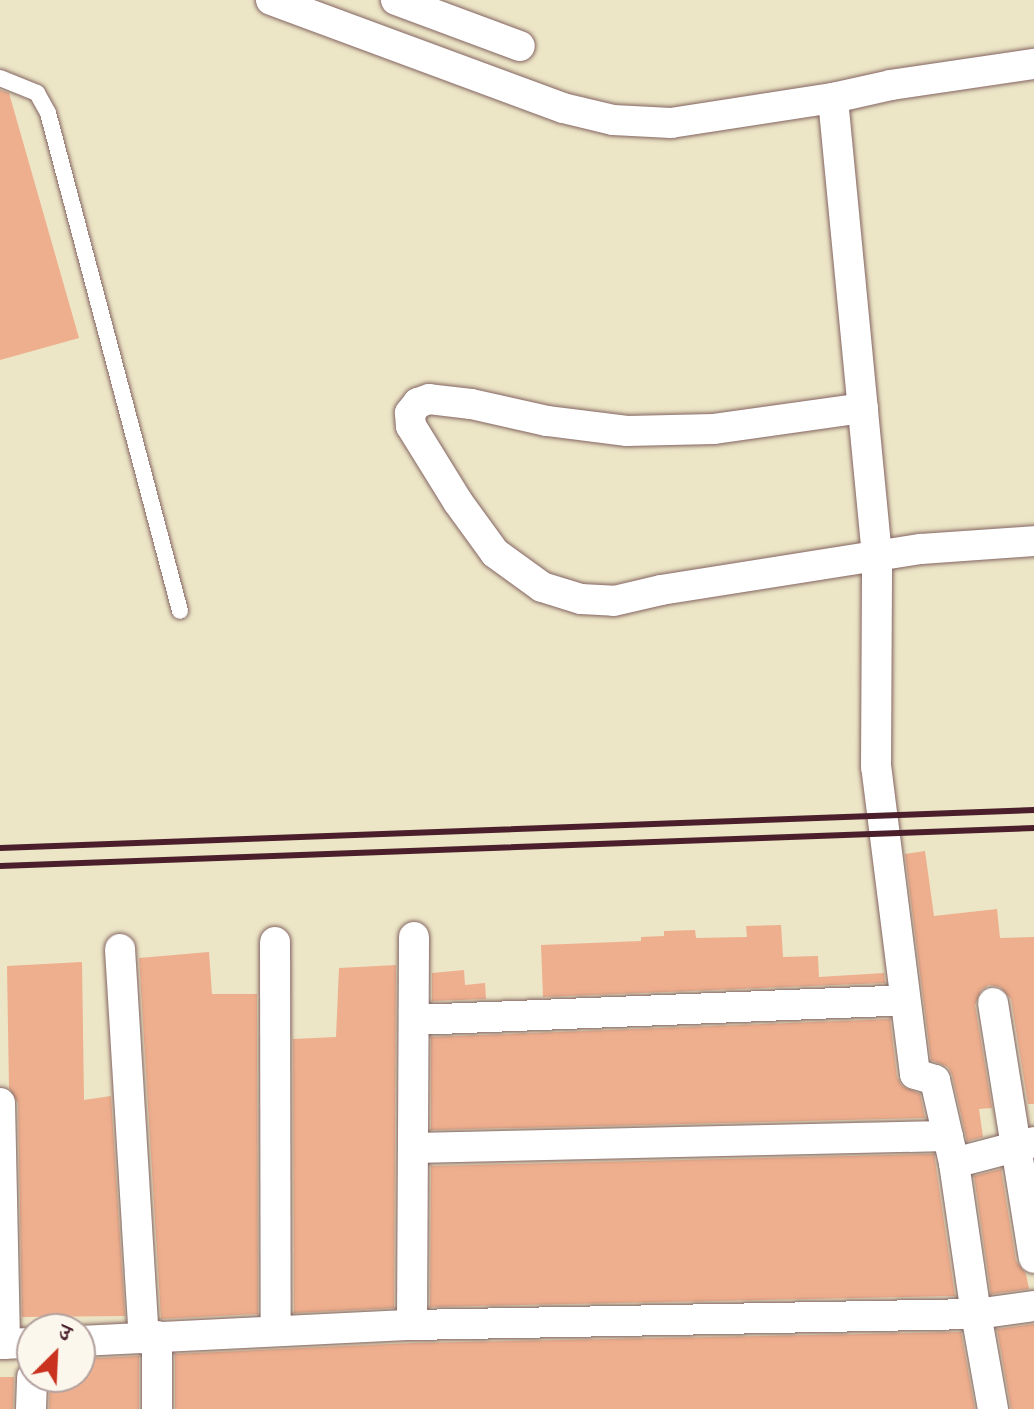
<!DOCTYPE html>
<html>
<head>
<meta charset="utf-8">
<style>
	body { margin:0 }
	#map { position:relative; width:1034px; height:1409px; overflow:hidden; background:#ece5c6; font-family:"IM FELL Double Pica","Noto Serif Devanagari",serif }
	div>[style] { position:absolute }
	.building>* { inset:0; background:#eeaf8e }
	.roads { filter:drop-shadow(0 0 2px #836461) drop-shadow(0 0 2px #836461) }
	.service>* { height:16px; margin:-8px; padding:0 8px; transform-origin:8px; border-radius:8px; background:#fff }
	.minor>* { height:30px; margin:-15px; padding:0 15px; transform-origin:15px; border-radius:15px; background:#fff }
	.rail>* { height:6px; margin:-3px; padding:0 3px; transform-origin:3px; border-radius:3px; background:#4a1f2b }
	span { translate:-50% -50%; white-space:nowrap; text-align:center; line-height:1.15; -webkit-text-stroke:8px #fbf7ec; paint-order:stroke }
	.north { position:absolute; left:16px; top:1313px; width:80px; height:80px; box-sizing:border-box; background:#fbf7ec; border:2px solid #b4a19f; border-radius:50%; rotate:24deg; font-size:22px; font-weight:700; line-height:32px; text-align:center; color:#4a1f2b }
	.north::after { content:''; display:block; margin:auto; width:28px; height:36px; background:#c8321e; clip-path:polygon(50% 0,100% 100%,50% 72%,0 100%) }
</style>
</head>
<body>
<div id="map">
	<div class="building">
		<i style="clip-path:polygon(0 90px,9px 93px,79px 338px,0 360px)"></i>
		<i style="clip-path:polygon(925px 851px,934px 916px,997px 909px,1000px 938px,1034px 937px,1034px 1104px,1028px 1104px,1011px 999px,1000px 987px,989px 985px,981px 990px,975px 1005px,992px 1108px,979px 1109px,983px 1137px,967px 1141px,952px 1075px,948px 1067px,931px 1060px,905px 854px)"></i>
		<i style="clip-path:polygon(781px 925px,783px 957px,818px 956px,819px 977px,884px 973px,885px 983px,543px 997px,541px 945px,641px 941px,641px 937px,664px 936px,664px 931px,695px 930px,696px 938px,747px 937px,746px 926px)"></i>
		<i style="clip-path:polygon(209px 952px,212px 994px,257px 994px,258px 1314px,161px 1319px,139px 958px)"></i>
		<i style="clip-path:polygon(82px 962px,84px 1100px,111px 1096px,125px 1316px,22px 1317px,18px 1103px,9px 1088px,7px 966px)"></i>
		<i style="clip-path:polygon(396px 965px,394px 1308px,294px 1313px,293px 1039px,336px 1037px,339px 968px)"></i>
		<i style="clip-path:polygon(464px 970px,465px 985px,485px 983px,486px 999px,432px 1001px,432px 973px)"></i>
		<i style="clip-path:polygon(890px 1019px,897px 1077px,902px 1086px,920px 1094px,925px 1118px,431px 1130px,431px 1037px)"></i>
		<i style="clip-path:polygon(934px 1154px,955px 1296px,430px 1307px,431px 1166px)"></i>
		<i style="clip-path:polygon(1001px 1169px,1016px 1261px,1026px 1274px,1029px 1289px,991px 1294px,974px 1176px)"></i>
		<i style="clip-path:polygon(1034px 1324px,1034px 1409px,1011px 1409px,997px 1329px)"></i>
		<i style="clip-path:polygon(961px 1332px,975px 1409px,175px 1409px,175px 1354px,413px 1343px)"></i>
		<i style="clip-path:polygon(139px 1356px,139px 1409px,49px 1409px,50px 1377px,80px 1377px,80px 1359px)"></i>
		<i style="clip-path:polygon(0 1377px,14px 1377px,13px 1409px,0 1409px)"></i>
	</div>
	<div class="roads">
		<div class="service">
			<i style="left:0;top:78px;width:40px;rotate:22deg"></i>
			<i style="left:37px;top:93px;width:23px;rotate:61deg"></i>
			<i style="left:48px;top:113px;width:515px;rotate:75.15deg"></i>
		</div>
		<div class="minor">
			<i style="left:271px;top:0;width:311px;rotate:20.3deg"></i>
			<i style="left:563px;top:108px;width:51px;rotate:13.5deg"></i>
			<i style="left:613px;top:120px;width:58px;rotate:3deg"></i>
			<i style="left:671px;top:123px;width:164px;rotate:-8.8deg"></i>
			<i style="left:396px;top:0;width:132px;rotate:20.4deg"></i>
			<i style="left:863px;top:408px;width:150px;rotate:172deg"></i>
			<i style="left:714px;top:429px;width:87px;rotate:178.7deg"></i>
			<i style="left:627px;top:431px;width:81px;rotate:-172.9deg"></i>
			<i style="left:547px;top:421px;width:78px;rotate:-167.4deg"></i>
			<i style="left:471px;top:404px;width:42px;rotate:-173.2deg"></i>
			<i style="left:429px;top:399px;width:12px;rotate:160deg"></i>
			<i style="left:418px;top:403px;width:13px;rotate:129deg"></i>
			<i style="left:410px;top:413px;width:13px;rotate:86deg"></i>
			<i style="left:411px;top:426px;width:89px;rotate:58.3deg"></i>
			<i style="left:458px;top:502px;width:63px;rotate:54deg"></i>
			<i style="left:495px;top:553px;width:58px;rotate:35.9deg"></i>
			<i style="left:542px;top:587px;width:41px;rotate:17.1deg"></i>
			<i style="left:581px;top:599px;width:33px;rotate:3deg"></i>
			<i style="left:614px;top:601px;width:48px;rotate:-13.2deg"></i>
			<i style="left:661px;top:590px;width:263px;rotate:-9deg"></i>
			<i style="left:921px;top:549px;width:113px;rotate:-4deg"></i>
			<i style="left:275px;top:942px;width:389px;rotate:89.9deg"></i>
			<i style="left:120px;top:949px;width:390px;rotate:86.5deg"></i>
			<i style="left:993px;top:1003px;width:258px;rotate:80.9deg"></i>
			<i style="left:415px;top:1020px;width:490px;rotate:-2.3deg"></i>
			<i style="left:0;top:1103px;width:241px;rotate:88.8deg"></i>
			<i style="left:414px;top:1148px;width:534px;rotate:-1.29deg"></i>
			<i style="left:954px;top:1163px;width:83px;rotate:-14.7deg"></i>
			<i style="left:412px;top:1325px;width:388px;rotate:-89.7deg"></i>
			<i style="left:80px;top:1341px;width:332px;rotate:-2.8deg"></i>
			<i style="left:412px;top:1325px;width:564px;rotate:-1.12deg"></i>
			<i style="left:976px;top:1314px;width:153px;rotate:-98.3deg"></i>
			<i style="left:954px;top:1163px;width:85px;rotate:-102.9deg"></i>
			<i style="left:935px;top:1080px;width:21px;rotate:-163deg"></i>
			<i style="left:915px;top:1074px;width:309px;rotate:-97.2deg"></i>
			<i style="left:876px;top:767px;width:211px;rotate:-89.7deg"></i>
			<i style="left:877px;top:556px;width:460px;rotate:-95.5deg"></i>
			<i style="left:833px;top:98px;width:59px;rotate:-12.6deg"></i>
			<i style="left:891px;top:85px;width:145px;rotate:-8.4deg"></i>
			<i style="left:0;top:1344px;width:32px;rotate:-2deg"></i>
			<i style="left:31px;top:1409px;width:32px;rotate:-88deg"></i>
			<i style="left:157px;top:1409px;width:73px;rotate:-90deg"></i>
			<i style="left:993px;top:1409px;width:97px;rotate:-100.1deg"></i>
			<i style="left:976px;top:1314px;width:59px;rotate:-7.9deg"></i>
		</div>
	</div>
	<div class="rail">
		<i style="left:0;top:848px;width:1035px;rotate:-2.1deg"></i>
		<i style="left:0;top:866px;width:1035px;rotate:-2.1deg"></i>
	</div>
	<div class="north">उ</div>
</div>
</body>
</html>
